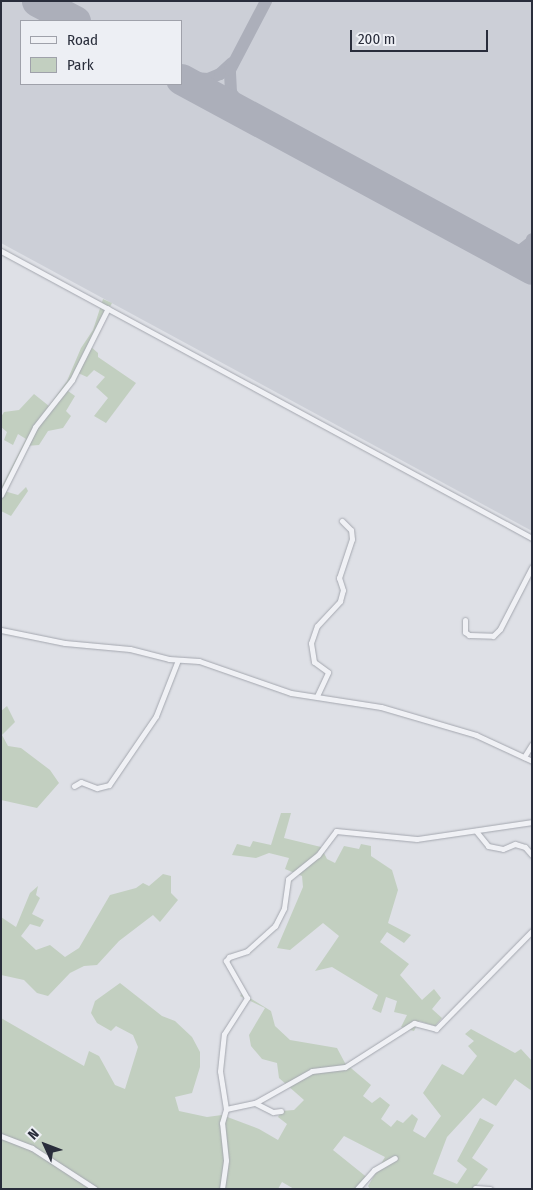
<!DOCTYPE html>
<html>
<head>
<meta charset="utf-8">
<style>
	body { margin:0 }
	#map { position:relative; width:533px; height:1190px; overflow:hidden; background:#dee0e6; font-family:"Fira Sans Condensed",sans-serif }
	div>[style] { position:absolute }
	.built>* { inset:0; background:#cccfd7 }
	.green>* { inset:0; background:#c2cfc0 }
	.taxiway>* { height:12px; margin:-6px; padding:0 6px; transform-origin:6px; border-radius:6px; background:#acafba }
	.runway>* { height:31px; margin:-15.5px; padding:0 15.5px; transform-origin:15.5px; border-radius:15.5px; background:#acafba }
	.roads { filter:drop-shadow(0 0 1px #a4a7af) drop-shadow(0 0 1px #a4a7af) }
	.minor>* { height:5px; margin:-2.5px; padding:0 2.5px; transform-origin:2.5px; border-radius:2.5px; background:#f0f1f5 }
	span { translate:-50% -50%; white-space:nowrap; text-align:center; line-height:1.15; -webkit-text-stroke:4px #edeff4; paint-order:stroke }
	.frame { position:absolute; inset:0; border:2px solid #292d3b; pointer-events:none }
	.legend { position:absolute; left:20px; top:20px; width:162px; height:65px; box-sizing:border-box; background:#edeff4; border:1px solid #9fa1aa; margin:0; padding:6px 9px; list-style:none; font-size:15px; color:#292d3b }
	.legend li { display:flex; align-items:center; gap:10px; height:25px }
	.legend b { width:25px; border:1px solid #9fa1aa }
	.north { position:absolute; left:20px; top:1120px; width:50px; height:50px; -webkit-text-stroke:4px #edeff4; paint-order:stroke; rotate:313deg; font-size:14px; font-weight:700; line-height:20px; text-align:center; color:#292d3b }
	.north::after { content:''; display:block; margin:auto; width:18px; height:22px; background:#292d3b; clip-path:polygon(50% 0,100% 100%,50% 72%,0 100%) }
	.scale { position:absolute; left:350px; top:30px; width:138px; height:22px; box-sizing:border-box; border:2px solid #292d3b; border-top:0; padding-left:6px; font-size:15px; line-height:18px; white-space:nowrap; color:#292d3b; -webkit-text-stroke:4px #edeff4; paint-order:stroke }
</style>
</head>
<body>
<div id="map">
	<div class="built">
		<i style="clip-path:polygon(evenodd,1px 1px,532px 1px,532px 531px,1px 243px,1px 1px,21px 21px,181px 21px,181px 84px,21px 84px,21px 21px)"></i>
	</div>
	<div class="green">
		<i style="clip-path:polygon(103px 299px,112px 303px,90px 346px,98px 353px,98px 357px,136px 383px,106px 423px,94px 416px,108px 398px,96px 387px,105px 377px,94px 370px,87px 377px,78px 373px,68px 391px,75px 396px,66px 411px,71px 416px,63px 428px,48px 431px,39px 445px,26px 446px,4px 491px,18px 495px,26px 487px,28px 491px,11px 516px,1px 511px,1px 488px,26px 439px,18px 434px,13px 445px,4px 440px,7px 432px,1px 427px,1px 417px,4px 412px,19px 410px,34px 394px,49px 406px,67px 381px,81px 348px,93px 330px)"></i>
		<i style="clip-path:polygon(7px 706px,15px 722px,2px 735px,8px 746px,21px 748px,50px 770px,59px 783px,37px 808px,1px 800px,1px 711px)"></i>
		<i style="clip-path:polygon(281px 813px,291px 813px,284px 838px,321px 847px,327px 859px,335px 863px,344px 846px,359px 849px,361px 844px,371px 846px,371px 856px,392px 870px,398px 890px,388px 923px,411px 935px,404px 943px,387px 932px,380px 942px,409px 964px,400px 975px,422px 1000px,434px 989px,441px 998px,432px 1009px,442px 1018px,435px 1026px,419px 1021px,414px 1031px,401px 1027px,407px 1015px,394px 1012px,397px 1001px,386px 997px,381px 1013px,372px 1009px,378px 995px,332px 967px,315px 971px,339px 936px,323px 923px,290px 950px,277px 948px,303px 887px,302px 876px,285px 869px,289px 858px,269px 853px,256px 858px,232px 855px,237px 844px,250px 847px,253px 841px,271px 845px)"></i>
		<i style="clip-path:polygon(163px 874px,171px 876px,171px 893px,178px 900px,160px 922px,153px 915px,119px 941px,97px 965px,84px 966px,70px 973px,48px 996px,37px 993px,24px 980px,1px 975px,1px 917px,16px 927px,30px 893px,38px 886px,36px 895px,40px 898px,32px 914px,44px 920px,40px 927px,30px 924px,21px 936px,36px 950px,50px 945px,65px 957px,79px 948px,110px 895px,136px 888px,143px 883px,149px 886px)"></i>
		<i style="clip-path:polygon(120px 983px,162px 1016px,175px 1021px,192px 1037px,200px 1052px,200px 1067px,192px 1093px,175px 1097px,179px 1111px,207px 1117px,222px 1115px,259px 1129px,278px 1140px,287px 1124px,278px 1117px,281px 1111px,294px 1110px,304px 1100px,279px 1078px,277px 1063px,262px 1059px,251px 1046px,249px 1035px,265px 1008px,240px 996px,242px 993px,271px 1011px,275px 1026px,290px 1040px,337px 1048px,345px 1063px,371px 1085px,363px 1096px,372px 1103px,380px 1097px,390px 1105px,381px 1119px,391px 1127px,397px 1120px,403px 1123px,412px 1114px,418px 1119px,413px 1131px,425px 1138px,441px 1116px,423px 1093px,442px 1064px,463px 1075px,477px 1056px,468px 1046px,474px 1041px,465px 1034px,471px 1029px,515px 1053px,521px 1049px,532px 1061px,532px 1091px,515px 1079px,496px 1106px,483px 1098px,447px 1137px,433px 1174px,457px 1184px,467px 1169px,457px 1161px,480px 1118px,494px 1125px,472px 1158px,488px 1169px,474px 1189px,370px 1189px,368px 1186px,385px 1157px,344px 1136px,333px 1150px,369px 1179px,360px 1189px,294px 1189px,282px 1182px,278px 1189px,1px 1189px,1px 1018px,84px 1066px,89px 1051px,99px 1056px,115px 1085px,125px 1089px,138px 1047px,133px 1035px,116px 1026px,111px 1031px,97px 1023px,91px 1013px,95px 1001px)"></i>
	</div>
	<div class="taxiway">
		<i style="left:181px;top:77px;width:27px;rotate:4deg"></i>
		<i style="left:208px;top:79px;width:13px;rotate:-23deg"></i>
		<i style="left:220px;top:74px;width:16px;rotate:-43deg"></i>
		<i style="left:246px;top:113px;width:26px;rotate:-126deg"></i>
		<i style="left:231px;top:92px;width:22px;rotate:-93deg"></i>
		<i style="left:230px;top:70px;width:78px;rotate:-62.4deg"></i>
		<i style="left:507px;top:255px;width:14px;rotate:-17deg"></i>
		<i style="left:520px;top:251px;width:13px;rotate:-39deg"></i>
		<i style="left:532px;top:269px;width:17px;rotate:-100deg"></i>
		<i style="left:529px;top:252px;width:13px;rotate:-77deg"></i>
	</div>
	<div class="runway">
		<i style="left:37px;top:1px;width:43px;rotate:27.8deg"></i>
		<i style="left:181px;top:79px;width:399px;rotate:28.4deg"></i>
	</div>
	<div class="roads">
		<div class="minor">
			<i style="left:1px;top:251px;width:604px;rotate:28.39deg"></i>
			<i style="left:1px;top:495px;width:76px;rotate:-63.4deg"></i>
			<i style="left:35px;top:427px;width:60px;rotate:-51.8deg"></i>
			<i style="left:72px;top:380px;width:80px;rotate:-63.4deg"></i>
			<i style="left:465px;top:620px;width:12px;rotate:90deg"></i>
			<i style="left:465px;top:632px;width:5px;rotate:37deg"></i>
			<i style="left:469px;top:635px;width:24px;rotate:2deg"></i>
			<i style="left:493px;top:636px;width:10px;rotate:-45deg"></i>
			<i style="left:500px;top:629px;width:70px;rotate:-62.7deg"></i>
			<i style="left:1px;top:630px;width:65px;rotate:11.5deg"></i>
			<i style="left:65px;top:643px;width:65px;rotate:5.3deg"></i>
			<i style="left:130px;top:649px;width:40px;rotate:14.4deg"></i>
			<i style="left:169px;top:659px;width:30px;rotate:4deg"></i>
			<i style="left:199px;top:661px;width:97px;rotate:19.2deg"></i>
			<i style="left:291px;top:693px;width:91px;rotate:8.8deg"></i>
			<i style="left:381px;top:707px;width:99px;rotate:16.4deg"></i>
			<i style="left:476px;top:735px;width:62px;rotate:24.9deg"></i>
			<i style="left:317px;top:696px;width:26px;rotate:-65deg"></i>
			<i style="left:328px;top:672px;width:17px;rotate:-144deg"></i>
			<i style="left:314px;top:662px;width:19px;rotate:-99deg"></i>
			<i style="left:311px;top:643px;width:18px;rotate:-71deg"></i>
			<i style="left:317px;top:626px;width:34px;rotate:-47deg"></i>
			<i style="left:340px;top:601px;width:11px;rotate:-75deg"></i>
			<i style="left:343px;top:590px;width:13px;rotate:-108deg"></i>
			<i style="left:339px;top:578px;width:41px;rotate:-71.6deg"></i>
			<i style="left:352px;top:539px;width:9px;rotate:-96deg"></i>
			<i style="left:351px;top:530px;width:13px;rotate:-135deg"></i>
			<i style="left:524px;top:757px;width:15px;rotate:-58deg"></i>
			<i style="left:74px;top:786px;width:8px;rotate:-30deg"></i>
			<i style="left:81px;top:782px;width:17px;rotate:21deg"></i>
			<i style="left:97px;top:788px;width:12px;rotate:-14deg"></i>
			<i style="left:109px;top:785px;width:83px;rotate:-55.7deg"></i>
			<i style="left:156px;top:716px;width:60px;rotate:-68.6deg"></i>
			<i style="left:476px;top:831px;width:19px;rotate:51deg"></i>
			<i style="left:488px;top:846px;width:15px;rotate:11deg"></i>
			<i style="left:503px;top:849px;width:13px;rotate:-23deg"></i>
			<i style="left:515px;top:844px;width:10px;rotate:17deg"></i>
			<i style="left:525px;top:847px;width:11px;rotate:49deg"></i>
			<i style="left:255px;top:1103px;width:20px;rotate:27deg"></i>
			<i style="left:273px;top:1112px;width:8px;rotate:-7deg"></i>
			<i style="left:226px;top:1109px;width:30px;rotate:-12deg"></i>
			<i style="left:255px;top:1103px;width:65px;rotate:-29.3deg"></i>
			<i style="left:312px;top:1071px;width:33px;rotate:-7deg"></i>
			<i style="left:345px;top:1067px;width:82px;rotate:-32.5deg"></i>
			<i style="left:414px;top:1023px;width:23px;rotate:15deg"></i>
			<i style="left:436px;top:1029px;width:137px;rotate:-45.6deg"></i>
			<i style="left:1px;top:1136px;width:33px;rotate:21deg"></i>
			<i style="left:32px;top:1148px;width:75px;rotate:33.1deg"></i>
			<i style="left:475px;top:1188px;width:15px;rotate:4deg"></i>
			<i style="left:222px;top:1189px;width:29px;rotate:-82deg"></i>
			<i style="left:226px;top:1160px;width:37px;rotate:-96deg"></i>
			<i style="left:222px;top:1123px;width:15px;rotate:-74deg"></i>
			<i style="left:226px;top:1109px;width:38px;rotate:-99deg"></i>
			<i style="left:220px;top:1071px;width:37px;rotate:-84deg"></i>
			<i style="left:224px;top:1034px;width:43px;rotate:-57.4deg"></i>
			<i style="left:247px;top:998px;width:43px;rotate:-119.6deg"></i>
			<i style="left:226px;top:961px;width:5px;rotate:-53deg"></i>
			<i style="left:229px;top:957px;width:19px;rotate:-18deg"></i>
			<i style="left:247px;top:951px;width:38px;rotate:-42deg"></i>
			<i style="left:275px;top:926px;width:20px;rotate:-63deg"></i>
			<i style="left:284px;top:908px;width:29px;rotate:-82deg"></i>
			<i style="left:288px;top:879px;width:38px;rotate:-39deg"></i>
			<i style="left:318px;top:855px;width:30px;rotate:-53deg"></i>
			<i style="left:336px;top:831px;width:81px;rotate:5.6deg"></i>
			<i style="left:417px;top:839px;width:116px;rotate:-8.4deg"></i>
			<i style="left:357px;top:1189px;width:25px;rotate:-48deg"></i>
			<i style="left:374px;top:1170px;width:24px;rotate:-30deg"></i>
		</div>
	</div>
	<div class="frame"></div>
	<ul class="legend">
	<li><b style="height:6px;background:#f0f1f5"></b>Road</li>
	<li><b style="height:14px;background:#c2cfc0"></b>Park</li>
	</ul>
	<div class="north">N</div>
	<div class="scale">200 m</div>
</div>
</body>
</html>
